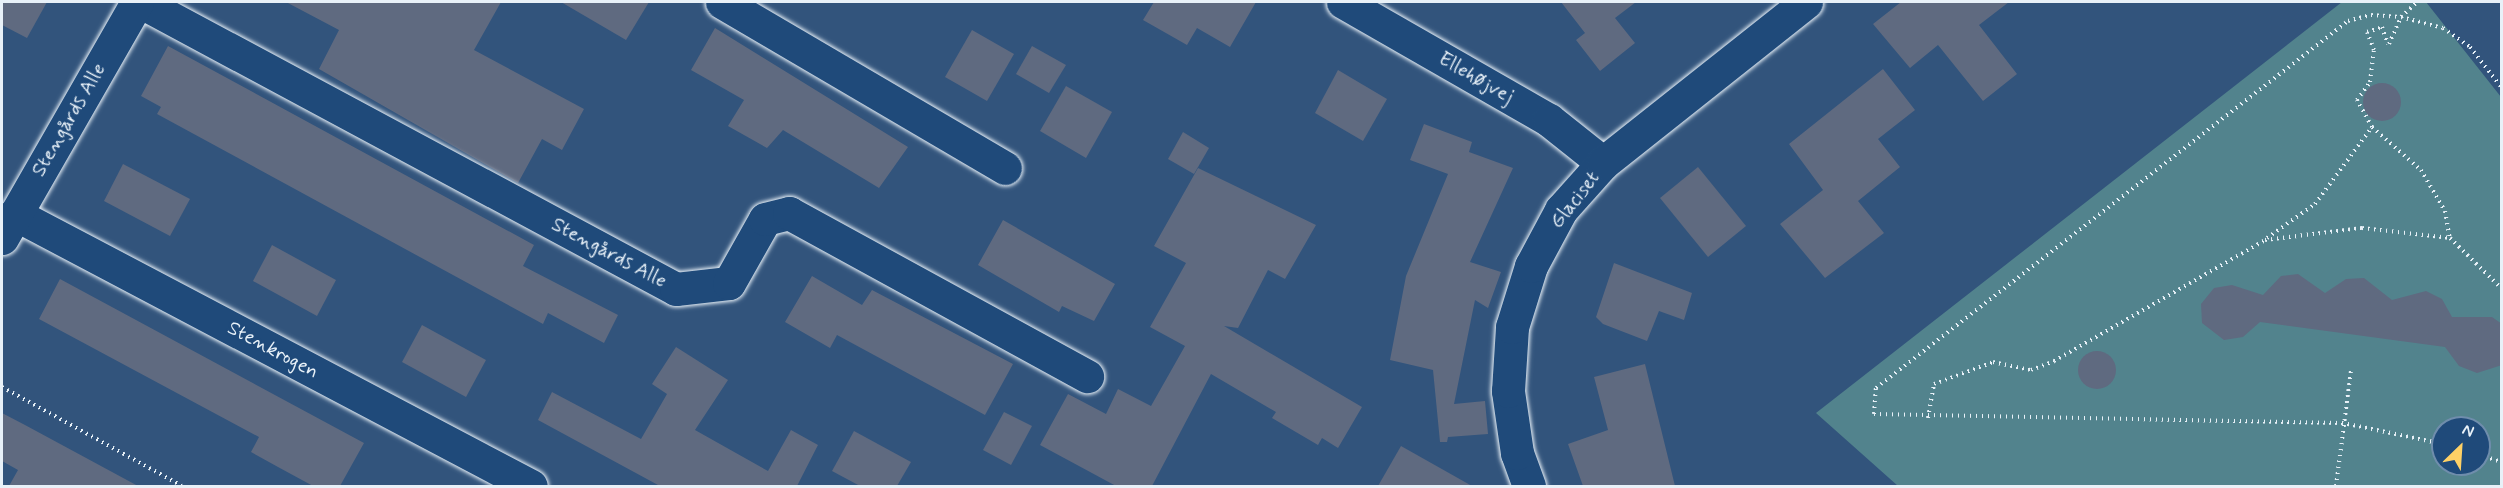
<!DOCTYPE html>
<html>
<head>
<meta charset="utf-8">
<style>
	body { margin:0 }
	#map { position:relative; width:2503px; height:488px; overflow:hidden; background:#32547c; font-family:Mynerve,sans-serif }
	div>[style] { position:absolute }
	.green>* { inset:0; background:#52838d }
	.building>* { inset:0; background:#5f6a80 }
	.round { border-radius:50% }
	.path>* { height:4px; margin-top:-2px; transform-origin:0; background:repeating-linear-gradient(90deg,#e8f1f8 0 1.5px,transparent 0 6px) }
	.roads { filter:drop-shadow(0 0 2px #e8f1f8) drop-shadow(0 0 2px #e8f1f8) }
	.street>* { height:33px; margin:-16.5px; padding:0 16.5px; transform-origin:16.5px; border-radius:16.5px; background:#1f4a7a }
	.secondary>* { height:33px; margin:-16.5px; padding:0 16.5px; transform-origin:16.5px; border-radius:16.5px; background:#1f4a7a }
	span { translate:-50% -50%; white-space:nowrap; text-align:center; line-height:1.15; -webkit-text-stroke:4.5px #1f4a7a; paint-order:stroke }
	.street-label { font-size:20px; color:#e8f1f8 }
	.frame { position:absolute; inset:0; border:3px solid #e8f1f8; pointer-events:none }
	.north { position:absolute; left:2431px; top:416px; width:60px; height:60px; box-sizing:border-box; background:#1f4a7a; border:2px solid #6f8dac; border-radius:50%; rotate:25deg; font-size:16px; font-weight:700; line-height:24px; text-align:center; color:#e8f1f8 }
	.north::after { content:''; display:block; margin:auto; width:21px; height:27px; background:#ffd166; clip-path:polygon(50% 0,100% 100%,50% 72%,0 100%) }
</style>
</head>
<body>
<div id="map">
	<div class="green">
		<i style="clip-path:polygon(evenodd,2342px 2px,2426px 2px,2501px 97px,2501px 486px,1898px 486px,1816px 413px,2342px 2px,2443px 428px,2479px 428px,2479px 464px,2443px 464px,2443px 428px)"></i>
	</div>
	<div class="building">
		<i style="clip-path:polygon(2px 2px,47px 2px,27px 38px,2px 25px)"></i>
		<i style="clip-path:polygon(286px 2px,501px 2px,474px 50px,584px 109px,562px 150px,542px 139px,518px 183px,319px 69px,339px 30px)"></i>
		<i style="clip-path:polygon(561px 2px,649px 2px,626px 40px)"></i>
		<i style="clip-path:polygon(1154px 2px,1256px 2px,1230px 47px,1197px 28px,1187px 45px,1143px 20px)"></i>
		<i style="clip-path:polygon(1561px 2px,1636px 2px,1615px 18px,1635px 43px,1600px 71px,1576px 40px,1585px 33px)"></i>
		<i style="clip-path:polygon(1901px 2px,2009px 2px,1979px 25px,2017px 74px,1983px 101px,1938px 45px,1910px 68px,1873px 24px)"></i>
		<i style="clip-path:polygon(715px 28px,908px 147px,879px 188px,783px 130px,767px 148px,728px 126px,744px 100px,691px 70px)"></i>
		<i style="clip-path:polygon(972px 30px,1014px 54px,987px 101px,945px 77px)"></i>
		<i style="clip-path:polygon(168px 46px,534px 245px,523px 266px,618px 315px,604px 343px,548px 313px,543px 324px,157px 114px,161px 107px,141px 96px)"></i>
		<i style="clip-path:polygon(1032px 46px,1066px 65px,1049px 93px,1016px 74px)"></i>
		<i style="clip-path:polygon(1883px 69px,1915px 110px,1878px 139px,1900px 167px,1858px 201px,1884px 233px,1825px 278px,1780px 224px,1823px 190px,1789px 144px)"></i>
		<i style="clip-path:polygon(1338px 70px,1387px 99px,1363px 141px,1315px 113px)"></i>
		<i class="round" style="left:2363px;top:83px;width:38px;height:38px"></i>
		<i style="clip-path:polygon(1066px 86px,1112px 112px,1086px 158px,1040px 131px)"></i>
		<i style="clip-path:polygon(1424px 124px,1472px 142px,1469px 152px,1513px 168px,1470px 262px,1501px 272px,1488px 308px,1475px 300px,1454px 404px,1485px 401px,1488px 434px,1448px 437px,1447px 442px,1440px 442px,1433px 370px,1390px 360px,1406px 276px,1448px 174px,1410px 160px)"></i>
		<i style="clip-path:polygon(1183px 132px,1209px 148px,1194px 174px,1168px 159px)"></i>
		<i style="clip-path:polygon(123px 164px,190px 199px,170px 236px,104px 201px)"></i>
		<i style="clip-path:polygon(1698px 167px,1746px 226px,1708px 257px,1660px 198px)"></i>
		<i style="clip-path:polygon(1198px 168px,1316px 225px,1285px 279px,1268px 270px,1238px 328px,1224px 326px,1362px 407px,1338px 448px,1322px 438px,1318px 445px,1272px 418px,1276px 412px,1211px 374px,1152px 486px,1116px 486px,1040px 445px,1068px 394px,1106px 414px,1118px 389px,1151px 406px,1185px 346px,1150px 327px,1186px 263px,1154px 246px)"></i>
		<i style="clip-path:polygon(1003px 220px,1115px 284px,1094px 321px,1062px 306px,1059px 312px,978px 265px)"></i>
		<i style="clip-path:polygon(272px 245px,336px 280px,317px 316px,253px 281px)"></i>
		<i style="clip-path:polygon(1614px 263px,1692px 293px,1684px 320px,1659px 311px,1647px 341px,1603px 324px,1596px 317px)"></i>
		<i style="clip-path:polygon(2298px 274px,2325px 293px,2346px 279px,2364px 278px,2392px 300px,2426px 291px,2442px 299px,2452px 317px,2492px 317px,2502px 324px,2502px 365px,2477px 373px,2459px 366px,2445px 347px,2260px 322px,2243px 337px,2224px 340px,2202px 323px,2201px 304px,2214px 288px,2232px 285px,2263px 295px,2281px 276px)"></i>
		<i style="clip-path:polygon(812px 276px,862px 305px,872px 290px,1013px 364px,985px 415px,837px 335px,830px 348px,785px 322px)"></i>
		<i style="clip-path:polygon(60px 279px,364px 443px,340px 486px,313px 486px,278px 467px,251px 452px,259px 437px,39px 319px)"></i>
		<i style="clip-path:polygon(422px 325px,486px 360px,466px 397px,402px 362px)"></i>
		<i style="clip-path:polygon(676px 347px,728px 380px,695px 430px,768px 471px,791px 430px,818px 445px,797px 486px,658px 485px,538px 420px,552px 392px,641px 439px,667px 394px,652px 384px)"></i>
		<i class="round" style="left:2078px;top:351px;width:38px;height:38px"></i>
		<i style="clip-path:polygon(1645px 364px,1675px 486px,1583px 486px,1568px 444px,1608px 430px,1594px 377px)"></i>
		<i style="clip-path:polygon(1004px 412px,1032px 426px,1011px 465px,983px 450px)"></i>
		<i style="clip-path:polygon(2px 413px,25px 425px,138px 486px,9px 486px,18px 470px,2px 461px)"></i>
		<i style="clip-path:polygon(854px 431px,911px 462px,897px 486px,860px 486px,832px 471px)"></i>
		<i style="clip-path:polygon(1401px 446px,1472px 486px,1378px 486px)"></i>
	</div>
	<div class="path">
		<i style="left:2389px;top:44px;width:30px;rotate:-66deg"></i>
		<i style="left:2401px;top:17px;width:22px;rotate:-43deg"></i>
		<i style="left:2372px;top:127px;width:65px;rotate:41.3deg"></i>
		<i style="left:2421px;top:170px;width:48px;rotate:59.7deg"></i>
		<i style="left:2445px;top:211px;width:27px;rotate:80deg"></i>
		<i style="left:2267px;top:238px;width:59px;rotate:-35.3deg"></i>
		<i style="left:2315px;top:204px;width:96px;rotate:-53.5deg"></i>
		<i style="left:2372px;top:127px;width:31px;rotate:-119deg"></i>
		<i style="left:2357px;top:100px;width:22px;rotate:-54deg"></i>
		<i style="left:2370px;top:82px;width:32px;rotate:-83deg"></i>
		<i style="left:2374px;top:50px;width:19px;rotate:-111deg"></i>
		<i style="left:2367px;top:32px;width:16px;rotate:-18deg"></i>
		<i style="left:2382px;top:27px;width:18px;rotate:71deg"></i>
		<i style="left:2px;top:387px;width:205px;rotate:28.8deg"></i>
		<i style="left:1928px;top:418px;width:35px;rotate:-80deg"></i>
		<i style="left:1934px;top:384px;width:63px;rotate:-20.4deg"></i>
		<i style="left:1993px;top:362px;width:39px;rotate:12deg"></i>
		<i style="left:2031px;top:370px;width:25px;rotate:-21deg"></i>
		<i style="left:2054px;top:361px;width:243px;rotate:-29.8deg"></i>
		<i style="left:2265px;top:240px;width:98px;rotate:-7.1deg"></i>
		<i style="left:2362px;top:228px;width:89px;rotate:6.5deg"></i>
		<i style="left:2450px;top:238px;width:73px;rotate:44.4deg"></i>
		<i style="left:2443px;top:444px;width:102px;rotate:-168.1deg"></i>
		<i style="left:2343px;top:423px;width:469px;rotate:-178.9deg"></i>
		<i style="left:1874px;top:414px;width:26px;rotate:-86deg"></i>
		<i style="left:1876px;top:388px;width:598px;rotate:-37.87deg"></i>
		<i style="left:2348px;top:21px;width:24px;rotate:-15deg"></i>
		<i style="left:2371px;top:15px;width:30px;rotate:4deg"></i>
		<i style="left:2401px;top:17px;width:43px;rotate:14.7deg"></i>
		<i style="left:2443px;top:28px;width:33px;rotate:35deg"></i>
		<i style="left:2470px;top:47px;width:52px;rotate:52deg"></i>
		<i style="left:2479px;top:455px;width:24px;rotate:17deg"></i>
		<i style="left:2336px;top:486px;width:116px;rotate:-82.6deg"></i>
	</div>
	<div class="roads">
		<div class="street">
			<i style="left:141px;top:2px;width:607px;rotate:28.21deg"></i>
			<i style="left:676px;top:289px;width:53px;rotate:-6.5deg"></i>
			<i style="left:729px;top:283px;width:73px;rotate:-60.6deg"></i>
			<i style="left:765px;top:219px;width:25px;rotate:-14deg"></i>
			<i style="left:789px;top:213px;width:340px;rotate:28.7deg"></i>
			<i style="left:722px;top:2px;width:328px;rotate:30.4deg"></i>
			<i style="left:1343px;top:2px;width:237px;rotate:29.8deg"></i>
			<i style="left:1549px;top:120px;width:69px;rotate:38.5deg"></i>
			<i style="left:15px;top:214px;width:583px;rotate:27.8deg"></i>
			<i style="left:1529px;top:486px;width:35px;rotate:-110deg"></i>
			<i style="left:1517px;top:453px;width:63px;rotate:-98.3deg"></i>
			<i style="left:1508px;top:391px;width:64px;rotate:-86.4deg"></i>
			<i style="left:1512px;top:327px;width:64px;rotate:-72.7deg"></i>
			<i style="left:1531px;top:266px;width:64px;rotate:-61.8deg"></i>
			<i style="left:1561px;top:210px;width:63px;rotate:-48.2deg"></i>
			<i style="left:1603px;top:163px;width:259px;rotate:-38.4deg"></i>
		</div>
		<div class="secondary">
			<i style="left:2px;top:238px;width:272px;rotate:-60.2deg"></i>
		</div>
	</div>
	<div class="street-label">
		<span style="left:1476px;top:78px;rotate:30deg">Ellehøjvej</span>
		<span style="left:69px;top:120px;rotate:-60deg">Stengårds Alle</span>
		<span style="left:1575px;top:200px;rotate:-52deg">Glaciset</span>
		<span style="left:609px;top:253px;rotate:28deg">Stengårds Alle</span>
		<span style="left:273px;top:350px;rotate:28deg">Stenkrogen</span>
	</div>
	<div class="frame"></div>
	<div class="north">N</div>
</div>
</body>
</html>
